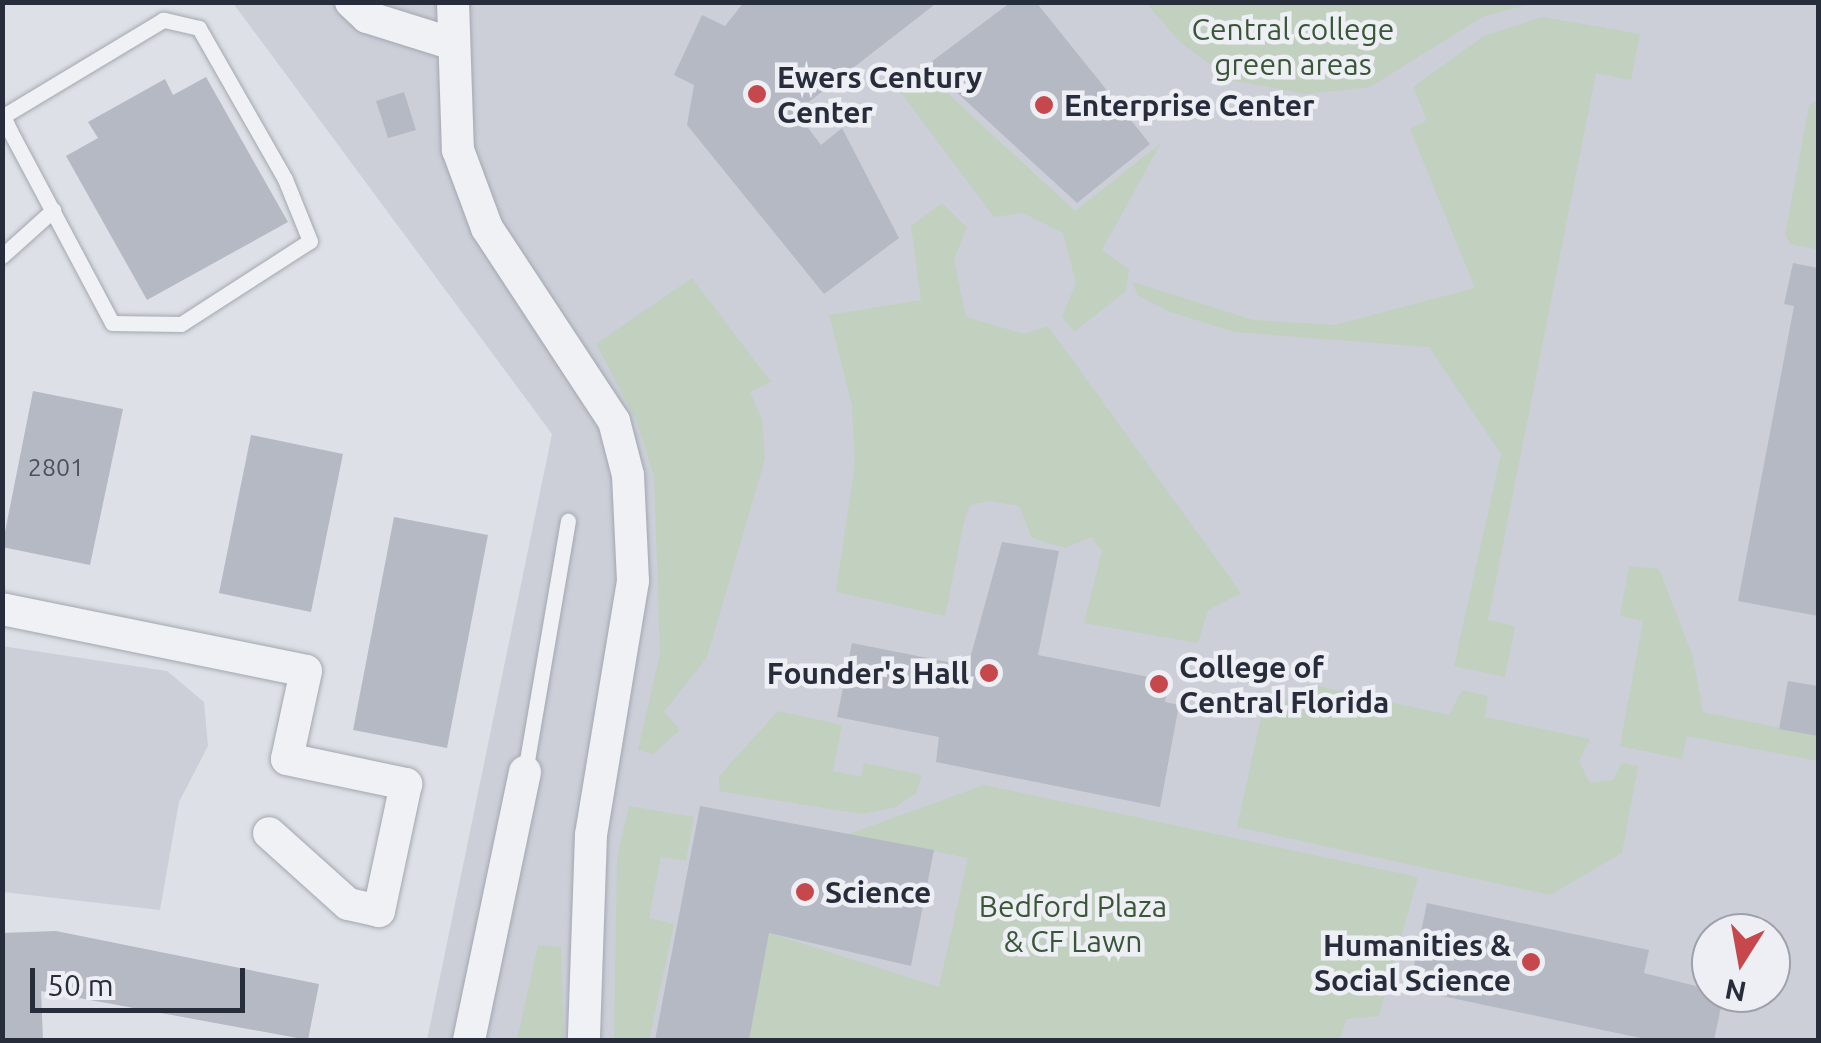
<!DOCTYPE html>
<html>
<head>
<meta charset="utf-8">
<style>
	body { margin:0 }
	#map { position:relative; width:1821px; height:1043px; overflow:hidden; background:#dde0e6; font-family:Ubuntu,sans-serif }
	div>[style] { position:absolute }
	.built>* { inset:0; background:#cccfd8 }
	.green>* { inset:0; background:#c1d0bf }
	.building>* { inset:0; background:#b5b9c3 }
	.roads { filter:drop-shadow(0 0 2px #a3a7b0) drop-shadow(0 0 2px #a3a7b0) }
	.service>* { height:15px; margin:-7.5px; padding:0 7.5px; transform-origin:7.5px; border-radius:7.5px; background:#f0f1f5 }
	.minor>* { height:32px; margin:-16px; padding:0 16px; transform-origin:16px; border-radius:16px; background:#f0f1f5 }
	.dots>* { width:28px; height:28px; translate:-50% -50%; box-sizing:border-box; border:5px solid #edeff4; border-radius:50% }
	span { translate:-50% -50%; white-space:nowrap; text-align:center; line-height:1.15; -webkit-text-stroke:9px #edeff4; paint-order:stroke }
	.number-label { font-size:25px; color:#4b505e }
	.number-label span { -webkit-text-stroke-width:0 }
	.park-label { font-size:30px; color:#395736 }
	.poi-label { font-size:30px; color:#282d3c; font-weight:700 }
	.left { translate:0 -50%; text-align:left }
	.right { translate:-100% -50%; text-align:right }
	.frame { position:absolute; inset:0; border:5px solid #282d3c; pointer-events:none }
	.north { position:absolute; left:1691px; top:913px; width:100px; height:100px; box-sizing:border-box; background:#edeff4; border:2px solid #9ea1aa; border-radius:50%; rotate:191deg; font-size:28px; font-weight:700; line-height:40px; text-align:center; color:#282d3c }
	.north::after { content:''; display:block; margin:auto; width:35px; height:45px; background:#c6484d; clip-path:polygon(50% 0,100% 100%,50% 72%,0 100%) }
	.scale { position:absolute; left:30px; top:968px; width:215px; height:45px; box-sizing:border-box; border:5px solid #282d3c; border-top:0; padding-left:12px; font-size:30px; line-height:35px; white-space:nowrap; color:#282d3c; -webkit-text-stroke:8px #edeff4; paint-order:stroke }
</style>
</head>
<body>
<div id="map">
	<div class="built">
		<i style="clip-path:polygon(evenodd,233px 3px,1818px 3px,1818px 1040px,427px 1040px,552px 434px,233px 3px,1711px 933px,1771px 933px,1771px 993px,1711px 993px,1711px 933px)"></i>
		<i style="clip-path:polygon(2px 646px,167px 671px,204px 702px,208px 746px,179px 802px,160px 910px,3px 892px)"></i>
	</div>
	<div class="green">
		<i style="clip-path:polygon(1146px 3px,1535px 3px,1484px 16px,1370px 87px,1306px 94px,1231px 80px,1180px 42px)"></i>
		<i style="clip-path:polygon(1543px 17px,1640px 34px,1631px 80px,1596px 73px,1488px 620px,1515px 626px,1505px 677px,1454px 666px,1501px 454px,1429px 347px,1235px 332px,1170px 312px,1137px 295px,1133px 282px,1253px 320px,1335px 325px,1475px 288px,1410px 129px,1427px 120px,1413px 87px,1484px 36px)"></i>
		<i style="clip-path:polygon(919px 67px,1075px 211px,1161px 143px,1102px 250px,1129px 269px,1126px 291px,1074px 332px,1062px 317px,1076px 283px,1063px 233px,1023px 213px,994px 217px,896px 86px)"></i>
		<i style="clip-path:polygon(1818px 99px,1818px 250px,1791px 244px,1785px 235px,1809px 106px)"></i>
		<i style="clip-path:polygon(942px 203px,967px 227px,954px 260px,966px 317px,1024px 334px,1048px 326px,1241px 593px,1208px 610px,1198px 643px,1084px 623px,1102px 551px,1091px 537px,1065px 548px,1032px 538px,1019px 506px,990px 501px,970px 505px,964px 521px,945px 616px,836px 592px,855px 463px,852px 406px,829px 315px,921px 300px,911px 226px)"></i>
		<i style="clip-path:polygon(692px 278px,771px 382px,750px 392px,762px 419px,765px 459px,707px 657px,664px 712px,680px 730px,653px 754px,638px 750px,660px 654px,654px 477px,637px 422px,596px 344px)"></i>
		<i style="clip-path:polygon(1629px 566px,1659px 569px,1693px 657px,1703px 712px,1818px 736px,1818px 761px,1687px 736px,1682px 759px,1620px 746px,1643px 621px,1620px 616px)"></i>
		<i style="clip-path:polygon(1309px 684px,1449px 715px,1462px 690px,1488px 696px,1485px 717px,1590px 739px,1579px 761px,1590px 783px,1613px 780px,1622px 763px,1638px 766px,1622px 853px,1550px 895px,1237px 827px,1261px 717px)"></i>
		<i style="clip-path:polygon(778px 711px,842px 725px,833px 771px,861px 777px,864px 763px,922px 775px,916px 793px,896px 807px,862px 814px,719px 791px,719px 776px)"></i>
		<i style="clip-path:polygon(984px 785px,1418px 877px,1379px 1016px,1346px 1019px,1340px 1040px,749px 1040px,769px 933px,939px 987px,968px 858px,849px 834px)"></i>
		<i style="clip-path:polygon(629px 806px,694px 817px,686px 861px,661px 857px,649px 918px,674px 924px,649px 1040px,614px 1040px,617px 857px)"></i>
		<i style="clip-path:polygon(538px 945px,561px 947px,564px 1040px,517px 1040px)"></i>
	</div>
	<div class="building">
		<i style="clip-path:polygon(744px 2px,938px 2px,796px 112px,821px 145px,842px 128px,899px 238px,824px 294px,687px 125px,694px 85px,674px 75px,702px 15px,725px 26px)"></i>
		<i style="clip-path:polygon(1011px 2px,1036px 2px,1150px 144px,1077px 203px,927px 65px)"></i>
		<i style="clip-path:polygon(206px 77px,288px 222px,147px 300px,66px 156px,98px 138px,88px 122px,165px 79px,173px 95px)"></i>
		<i style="clip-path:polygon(404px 92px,416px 130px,388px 138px,376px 101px)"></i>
		<i style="clip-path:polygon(1793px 263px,1818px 268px,1818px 616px,1738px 601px,1794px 306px,1784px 304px)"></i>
		<i style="clip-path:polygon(33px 391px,123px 409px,90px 565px,2px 547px)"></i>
		<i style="clip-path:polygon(251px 435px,343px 454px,311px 612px,219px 593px)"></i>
		<i style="clip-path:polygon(394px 517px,488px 535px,447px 748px,353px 730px)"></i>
		<i style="clip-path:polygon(1002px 542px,1059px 551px,1038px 655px,1169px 681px,1165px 702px,1179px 705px,1160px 807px,936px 762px,939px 737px,837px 717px,852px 643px,968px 666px)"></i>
		<i style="clip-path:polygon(1788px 681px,1818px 686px,1818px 736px,1779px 729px)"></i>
		<i style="clip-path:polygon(700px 806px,934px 850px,911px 966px,769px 933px,749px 1040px,655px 1040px)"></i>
		<i style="clip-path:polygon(1427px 903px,1649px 950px,1644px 973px,1724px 993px,1714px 1040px,1650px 1040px,1409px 989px)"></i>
		<i style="clip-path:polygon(56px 931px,319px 984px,308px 1040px,41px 991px,43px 1040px,2px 1040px,2px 933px)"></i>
	</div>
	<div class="roads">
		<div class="service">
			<i style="left:2px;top:114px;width:2px;rotate:63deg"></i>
			<i style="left:3px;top:116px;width:17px;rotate:65deg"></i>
			<i style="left:10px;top:131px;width:217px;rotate:62deg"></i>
			<i style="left:112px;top:323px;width:69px;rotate:0.8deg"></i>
			<i style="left:181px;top:324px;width:153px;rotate:-32.8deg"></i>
			<i style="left:310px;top:241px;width:67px;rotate:-112deg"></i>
			<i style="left:285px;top:179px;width:174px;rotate:-119.7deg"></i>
			<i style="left:199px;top:28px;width:37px;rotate:-167deg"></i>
			<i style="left:163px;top:20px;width:187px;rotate:149deg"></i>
			<i style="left:2px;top:256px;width:69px;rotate:-42deg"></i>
			<i style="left:525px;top:772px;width:255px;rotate:-80.3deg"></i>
		</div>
		<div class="minor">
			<i style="left:351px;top:2px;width:22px;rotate:43deg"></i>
			<i style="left:367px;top:17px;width:87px;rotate:17.4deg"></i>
			<i style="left:453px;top:2px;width:148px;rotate:88.1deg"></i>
			<i style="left:458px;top:150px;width:83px;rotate:69.6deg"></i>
			<i style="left:487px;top:228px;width:231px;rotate:56.7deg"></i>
			<i style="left:614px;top:421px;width:56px;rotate:75.5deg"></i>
			<i style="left:628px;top:475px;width:106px;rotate:87.3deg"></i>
			<i style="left:633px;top:581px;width:257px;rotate:99.4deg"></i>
			<i style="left:591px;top:835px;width:205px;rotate:92deg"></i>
			<i style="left:2px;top:609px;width:310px;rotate:11.5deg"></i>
			<i style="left:306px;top:671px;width:90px;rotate:102.2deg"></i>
			<i style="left:287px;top:759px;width:122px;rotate:11.9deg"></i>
			<i style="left:406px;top:784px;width:130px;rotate:102deg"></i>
			<i style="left:379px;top:911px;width:32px;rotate:-167deg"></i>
			<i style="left:348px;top:904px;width:106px;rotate:-138.1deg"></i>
			<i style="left:469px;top:1040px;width:274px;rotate:-78.2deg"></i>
		</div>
	</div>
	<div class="dots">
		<i style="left:757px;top:94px;background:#c6484d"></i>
		<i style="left:1044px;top:105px;background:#c6484d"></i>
		<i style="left:989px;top:673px;background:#c6484d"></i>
		<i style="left:1159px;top:684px;background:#c6484d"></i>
		<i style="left:805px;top:892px;background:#c6484d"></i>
		<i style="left:1531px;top:962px;background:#c6484d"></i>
	</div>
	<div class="number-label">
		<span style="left:56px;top:467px">2801</span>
	</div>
	<div class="park-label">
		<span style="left:1293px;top:46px">Central college<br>green areas</span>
		<span style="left:1073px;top:923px">Bedford Plaza<br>&amp; CF Lawn</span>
	</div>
	<div class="poi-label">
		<span class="left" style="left:777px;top:94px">Ewers Century<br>Center</span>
		<span class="left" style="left:1064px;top:105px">Enterprise Center</span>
		<span class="left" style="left:1179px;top:684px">College of<br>Central Florida</span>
		<span class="right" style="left:969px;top:673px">Founder's Hall</span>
		<span class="left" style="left:825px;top:892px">Science</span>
		<span class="right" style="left:1511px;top:962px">Humanities &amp;<br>Social Science</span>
	</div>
	<div class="frame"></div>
	<div class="north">N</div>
	<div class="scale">50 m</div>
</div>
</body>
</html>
